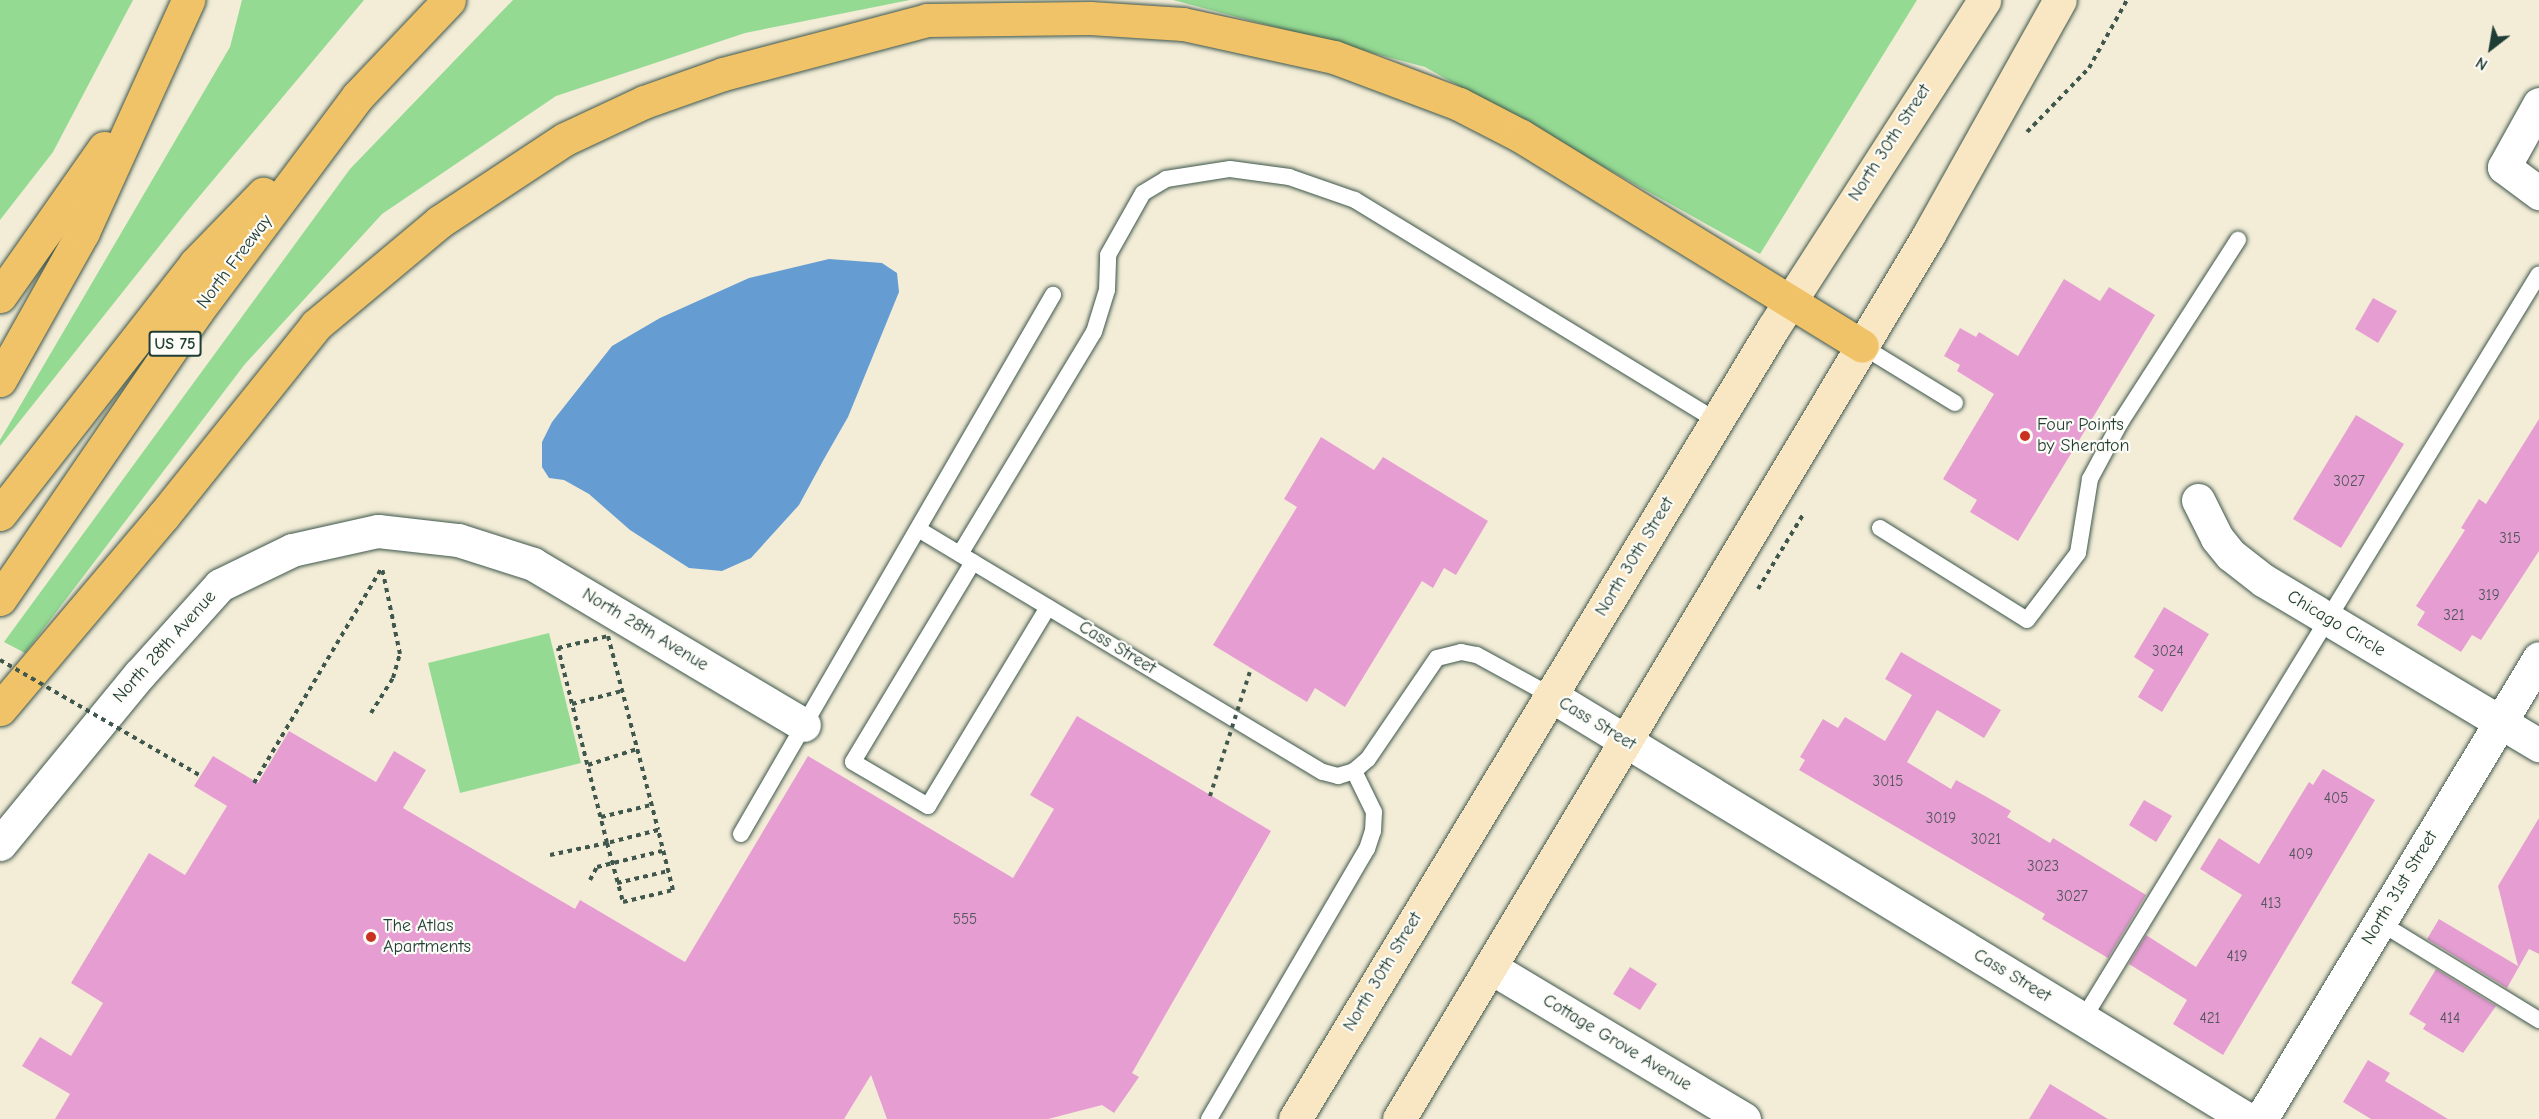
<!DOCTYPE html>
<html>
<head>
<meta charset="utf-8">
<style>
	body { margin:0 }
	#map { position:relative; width:2539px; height:1119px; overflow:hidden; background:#f3edd7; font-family:"Comic Neue",sans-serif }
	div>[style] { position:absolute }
	.green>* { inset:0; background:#94da93 }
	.water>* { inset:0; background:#659dd3 }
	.building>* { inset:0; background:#e69ed2 }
	.path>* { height:4px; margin-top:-2px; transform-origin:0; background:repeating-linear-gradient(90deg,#3f574c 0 4.5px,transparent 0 9px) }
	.roads { filter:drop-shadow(0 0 2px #3f574c) drop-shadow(0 0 2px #3f574c) }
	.service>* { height:16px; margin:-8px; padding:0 8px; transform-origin:8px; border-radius:8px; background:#fff }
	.minor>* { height:33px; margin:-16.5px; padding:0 16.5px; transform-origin:16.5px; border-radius:16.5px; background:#fff }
	.secondary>* { height:33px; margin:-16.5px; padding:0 16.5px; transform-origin:16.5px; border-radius:16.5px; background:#f9e7c3 }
	.motorway>* { height:33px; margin:-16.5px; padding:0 16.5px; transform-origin:16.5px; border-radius:16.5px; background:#f1c369 }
	.path-bridge>* { height:4px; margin-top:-2px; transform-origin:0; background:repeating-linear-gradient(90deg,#3f574c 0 4.5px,transparent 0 9px) }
	.dots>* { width:16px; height:16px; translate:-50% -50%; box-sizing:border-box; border:3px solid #fdfcf7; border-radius:50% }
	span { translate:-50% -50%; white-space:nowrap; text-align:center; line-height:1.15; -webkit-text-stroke:4.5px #fdfcf7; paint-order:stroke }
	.number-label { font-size:15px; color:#51555c }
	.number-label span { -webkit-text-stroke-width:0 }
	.shield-label span { padding:2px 4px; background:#fdfcf7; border:2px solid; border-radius:4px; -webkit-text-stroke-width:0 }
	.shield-label { font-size:16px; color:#1f3d34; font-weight:700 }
	.street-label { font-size:18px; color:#1f3d34 }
	.poi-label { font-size:18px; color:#1f3d34 }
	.left { translate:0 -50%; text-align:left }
	.north { position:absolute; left:2461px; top:18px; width:60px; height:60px; -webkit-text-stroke:4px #fdfcf7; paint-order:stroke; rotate:211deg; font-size:16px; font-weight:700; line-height:24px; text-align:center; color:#1f3d34 }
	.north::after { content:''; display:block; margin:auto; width:21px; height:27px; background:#1f3d34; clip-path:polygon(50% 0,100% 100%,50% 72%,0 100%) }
</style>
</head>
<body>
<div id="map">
	<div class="green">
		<i style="clip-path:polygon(0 0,133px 0,53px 152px,0 220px)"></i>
		<i style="clip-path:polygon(242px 0,364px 0,188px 210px,0 446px,0 440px,230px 47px)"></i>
		<i style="clip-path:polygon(513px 0,910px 0,745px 33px,556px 96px,382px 214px,245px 364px,25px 653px,4px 642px,350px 169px)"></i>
		<i style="clip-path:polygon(1173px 0,1917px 0,1760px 254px,1425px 67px)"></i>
		<i style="clip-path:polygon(549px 633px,581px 763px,460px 793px,428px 663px)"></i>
	</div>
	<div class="water">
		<i style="clip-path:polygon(829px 259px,882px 263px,897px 273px,899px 292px,848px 417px,824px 459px,799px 505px,751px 558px,722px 571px,689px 568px,630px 530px,589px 494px,564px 480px,549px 478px,542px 467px,542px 442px,552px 422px,612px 346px,660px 318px,749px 278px)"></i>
	</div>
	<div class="building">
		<i style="clip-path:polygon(2064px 279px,2100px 301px,2109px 287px,2155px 315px,2018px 541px,1970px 512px,1977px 500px,1943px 479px,1994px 394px,1957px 371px,1960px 365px,1944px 356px,1960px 328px,1976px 337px,1979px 332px,2018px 356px)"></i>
		<i style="clip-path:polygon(2373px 298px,2397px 311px,2378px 343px,2355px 329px)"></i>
		<i style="clip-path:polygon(2356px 415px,2404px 444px,2341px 548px,2293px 519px)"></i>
		<i style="clip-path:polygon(2539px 419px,2539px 551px,2481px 640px,2472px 635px,2461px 652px,2417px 625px,2425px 612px,2416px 606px,2465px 530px,2461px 528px,2479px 499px,2486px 504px)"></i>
		<i style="clip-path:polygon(1321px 437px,1374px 470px,1383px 457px,1488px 521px,1456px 575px,1444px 568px,1433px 588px,1422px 581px,1345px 707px,1315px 688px,1307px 702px,1213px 645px,1297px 507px,1284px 499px)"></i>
		<i style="clip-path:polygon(2164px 607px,2209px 634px,2162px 712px,2138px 697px,2154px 670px,2134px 657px)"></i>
		<i style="clip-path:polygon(1901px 652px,2001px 710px,1984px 738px,1937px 710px,1907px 762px,1951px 789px,1956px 780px,1985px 796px,2011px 811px,2007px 817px,2050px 843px,2053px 838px,2146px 895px,2108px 958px,2042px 919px,2045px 914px,1799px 770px,1805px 760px,1800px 757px,1823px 719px,1838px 728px,1845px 717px,1885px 741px,1912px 695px,1885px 679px)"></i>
		<i style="clip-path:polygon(1077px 716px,1271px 831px,1132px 1073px,1139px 1077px,1114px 1113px,1102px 1105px,1048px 1119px,887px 1119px,871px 1075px,844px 1119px,55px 1119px,70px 1094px,22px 1066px,40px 1037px,71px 1056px,103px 1003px,71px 983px,149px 853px,185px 875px,227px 806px,194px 786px,213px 756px,258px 783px,289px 731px,376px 782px,394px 751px,426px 770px,403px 808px,575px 909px,580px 900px,685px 962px,808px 756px,1013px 878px,1054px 809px,1030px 795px)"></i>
		<i style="clip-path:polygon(2323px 769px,2375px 800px,2223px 1055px,2173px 1024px,2187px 1000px,2129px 964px,2146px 935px,2196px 967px,2242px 895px,2200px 869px,2219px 838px,2259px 864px,2309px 782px,2313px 785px)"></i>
		<i style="clip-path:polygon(2144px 800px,2172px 816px,2156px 842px,2129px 825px)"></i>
		<i style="clip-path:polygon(2539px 818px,2539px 954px,2529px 949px,2507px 988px,2427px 939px,2439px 919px,2518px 966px,2498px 886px)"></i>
		<i style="clip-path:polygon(1630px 967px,1657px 984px,1640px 1010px,1613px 994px)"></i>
		<i style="clip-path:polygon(2436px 969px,2496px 1006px,2463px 1053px,2423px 1029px,2426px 1024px,2409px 1014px)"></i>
		<i style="clip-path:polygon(2368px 1060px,2390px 1073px,2385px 1081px,2448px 1119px,2371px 1119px,2343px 1102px)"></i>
		<i style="clip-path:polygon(2050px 1084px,2108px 1119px,2029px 1119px)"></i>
	</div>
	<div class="path">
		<i style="left:2027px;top:132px;width:89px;rotate:-45.9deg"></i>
		<i style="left:2089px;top:68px;width:78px;rotate:-60.8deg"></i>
		<i style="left:1758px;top:589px;width:89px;rotate:-58.8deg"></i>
		<i style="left:608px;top:636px;width:200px;rotate:75.5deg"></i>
		<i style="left:658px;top:830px;width:53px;rotate:165.7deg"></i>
		<i style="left:607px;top:843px;width:201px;rotate:-104.1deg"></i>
		<i style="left:558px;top:648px;width:51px;rotate:-13.5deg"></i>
		<i style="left:572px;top:704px;width:52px;rotate:-14.6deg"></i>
		<i style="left:371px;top:713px;width:41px;rotate:-57.8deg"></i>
		<i style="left:393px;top:678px;width:25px;rotate:-74deg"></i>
		<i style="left:400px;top:654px;width:88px;rotate:-101.8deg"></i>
		<i style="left:588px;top:765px;width:52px;rotate:-18.1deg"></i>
		<i style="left:254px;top:783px;width:251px;rotate:-59.3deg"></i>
		<i style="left:601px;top:817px;width:51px;rotate:-13.5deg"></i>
		<i style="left:550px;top:855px;width:58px;rotate:-11.9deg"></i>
		<i style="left:607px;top:843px;width:61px;rotate:74.8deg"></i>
		<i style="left:623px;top:902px;width:51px;rotate:-13.5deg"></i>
		<i style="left:673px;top:890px;width:62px;rotate:-104deg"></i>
		<i style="left:590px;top:880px;width:15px;rotate:-62deg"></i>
		<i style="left:597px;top:867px;width:67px;rotate:-13.8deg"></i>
		<i style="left:617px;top:883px;width:52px;rotate:-13.2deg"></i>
	</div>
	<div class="roads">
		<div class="service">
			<i style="left:1862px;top:346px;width:109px;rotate:31.5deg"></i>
			<i style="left:1880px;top:528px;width:173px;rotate:32deg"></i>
			<i style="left:2027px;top:620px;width:84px;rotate:-52.7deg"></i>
			<i style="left:2078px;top:553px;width:75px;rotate:-80.8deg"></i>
			<i style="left:2090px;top:479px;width:64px;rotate:-61.8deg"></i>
			<i style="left:2120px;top:423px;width:218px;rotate:-57.2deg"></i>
			<i style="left:918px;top:529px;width:472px;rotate:31deg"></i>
			<i style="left:1323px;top:772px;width:16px;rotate:15deg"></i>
			<i style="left:1338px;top:776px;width:17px;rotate:-17deg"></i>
			<i style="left:1354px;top:771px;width:18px;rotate:-41deg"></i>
			<i style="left:1368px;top:759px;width:122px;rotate:-55.7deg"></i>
			<i style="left:1437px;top:658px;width:25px;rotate:-14deg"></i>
			<i style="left:1461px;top:652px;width:16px;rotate:11deg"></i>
			<i style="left:1477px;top:655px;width:83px;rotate:28.7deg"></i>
			<i style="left:960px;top:554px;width:259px;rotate:-58.9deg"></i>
			<i style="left:1094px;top:332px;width:44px;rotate:-72.8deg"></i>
			<i style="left:1107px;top:290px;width:35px;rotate:-88deg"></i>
			<i style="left:1108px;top:255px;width:71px;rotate:-60.6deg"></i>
			<i style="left:1143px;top:193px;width:27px;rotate:-31deg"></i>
			<i style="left:1166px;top:179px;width:65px;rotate:-8.9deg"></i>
			<i style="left:1230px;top:169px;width:60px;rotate:7.7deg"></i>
			<i style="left:1289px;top:177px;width:70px;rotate:19.2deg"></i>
			<i style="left:1355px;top:200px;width:424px;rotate:31.4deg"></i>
			<i style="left:973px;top:562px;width:233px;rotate:121deg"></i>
			<i style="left:853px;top:762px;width:87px;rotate:30.4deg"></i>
			<i style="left:928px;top:806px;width:232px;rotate:-58.9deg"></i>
			<i style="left:741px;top:834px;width:623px;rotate:-59.94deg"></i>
			<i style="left:2379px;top:922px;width:188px;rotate:31.5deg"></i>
			<i style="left:2083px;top:1019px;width:873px;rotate:-58.53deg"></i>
			<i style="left:1209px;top:1119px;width:313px;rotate:-59.7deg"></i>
			<i style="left:1367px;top:849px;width:19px;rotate:-72deg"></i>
			<i style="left:1373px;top:831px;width:19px;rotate:-87deg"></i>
			<i style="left:1374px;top:812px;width:46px;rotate:-116deg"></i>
		</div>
		<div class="minor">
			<i style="left:2539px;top:104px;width:72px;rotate:119.1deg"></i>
			<i style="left:2504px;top:167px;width:44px;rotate:36.6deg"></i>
			<i style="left:2198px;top:500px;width:42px;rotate:63.4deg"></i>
			<i style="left:2217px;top:538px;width:22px;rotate:51deg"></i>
			<i style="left:2231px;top:555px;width:41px;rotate:38deg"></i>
			<i style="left:2263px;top:580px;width:322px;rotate:30.9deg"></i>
			<i style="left:1550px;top:695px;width:816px;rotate:31.31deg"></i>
			<i style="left:0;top:844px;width:219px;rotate:-50.6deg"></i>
			<i style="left:139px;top:675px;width:121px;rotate:-48deg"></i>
			<i style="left:220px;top:585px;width:80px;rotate:-25.9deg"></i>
			<i style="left:292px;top:550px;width:88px;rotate:-12.5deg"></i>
			<i style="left:378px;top:531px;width:81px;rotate:6.4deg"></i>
			<i style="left:458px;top:540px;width:79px;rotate:17.7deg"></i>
			<i style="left:533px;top:564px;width:315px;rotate:30.7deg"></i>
			<i style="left:1490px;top:967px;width:296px;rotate:30.9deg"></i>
			<i style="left:2261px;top:1119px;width:538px;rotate:-58.91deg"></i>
		</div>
		<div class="secondary">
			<i style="left:1295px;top:1119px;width:924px;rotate:-58.86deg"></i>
			<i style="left:1773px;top:328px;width:390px;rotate:-57.2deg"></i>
			<i style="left:1399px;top:1119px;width:1032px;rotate:-59.08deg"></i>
			<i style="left:1929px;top:234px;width:268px;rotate:-60.8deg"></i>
		</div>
		<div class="motorway">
			<i style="left:0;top:296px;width:181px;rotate:-54.9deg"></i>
			<i style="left:0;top:380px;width:170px;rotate:-60.7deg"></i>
			<i style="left:83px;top:232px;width:255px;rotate:-65.6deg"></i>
			<i style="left:0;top:514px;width:317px;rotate:-52deg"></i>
			<i style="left:195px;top:264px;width:98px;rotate:-45.8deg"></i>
			<i style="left:0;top:599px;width:349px;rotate:-55.6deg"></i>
			<i style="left:197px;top:311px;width:269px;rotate:-53.2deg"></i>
			<i style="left:358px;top:96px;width:132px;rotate:-46.5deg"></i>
			<i style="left:0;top:709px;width:254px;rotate:-49.8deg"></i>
			<i style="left:164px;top:515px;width:243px;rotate:-51.3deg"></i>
			<i style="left:316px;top:325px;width:160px;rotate:-39.9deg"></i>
			<i style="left:439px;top:222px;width:151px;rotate:-33.4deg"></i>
			<i style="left:565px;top:139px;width:87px;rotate:-25.1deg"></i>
			<i style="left:644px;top:102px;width:84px;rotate:-19.5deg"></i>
			<i style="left:723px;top:74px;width:211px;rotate:-14.8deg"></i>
			<i style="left:927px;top:20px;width:163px;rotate:-0.7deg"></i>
			<i style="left:1090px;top:18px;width:93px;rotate:3.7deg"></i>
			<i style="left:1183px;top:24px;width:155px;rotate:12.3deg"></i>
			<i style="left:1334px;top:57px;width:134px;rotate:20.6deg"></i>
			<i style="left:1459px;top:104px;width:70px;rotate:27.3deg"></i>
			<i style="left:1521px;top:136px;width:400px;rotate:31.6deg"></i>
		</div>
	</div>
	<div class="path-bridge">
		<i style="left:0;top:660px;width:232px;rotate:30deg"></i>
		<i style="left:1210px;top:796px;width:134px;rotate:-72.2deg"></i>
	</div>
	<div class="dots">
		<i style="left:2025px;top:436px;background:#c8321e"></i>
		<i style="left:371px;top:937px;background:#c8321e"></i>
	</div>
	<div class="number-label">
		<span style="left:2349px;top:482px">3027</span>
		<span style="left:2510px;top:539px">315</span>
		<span style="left:2489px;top:596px">319</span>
		<span style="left:2454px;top:616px">321</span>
		<span style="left:2168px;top:652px">3024</span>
		<span style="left:1888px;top:782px">3015</span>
		<span style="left:2336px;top:799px">405</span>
		<span style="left:1941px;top:819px">3019</span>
		<span style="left:1986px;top:840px">3021</span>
		<span style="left:2301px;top:855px">409</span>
		<span style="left:2043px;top:867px">3023</span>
		<span style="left:2072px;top:897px">3027</span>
		<span style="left:2271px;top:904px">413</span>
		<span style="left:965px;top:920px">555</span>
		<span style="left:2237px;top:957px">419</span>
		<span style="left:2210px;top:1019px">421</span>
		<span style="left:2450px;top:1019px">414</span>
	</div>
	<div class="shield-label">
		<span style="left:175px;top:344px">US 75</span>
	</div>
	<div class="street-label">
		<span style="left:1890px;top:143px;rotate:-57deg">North 30th Street</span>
		<span style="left:235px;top:262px;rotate:-53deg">North Freeway</span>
		<span style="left:1635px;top:557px;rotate:-59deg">North 30th Street</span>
		<span style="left:2336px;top:624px;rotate:31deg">Chicago Circle</span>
		<span style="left:645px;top:630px;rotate:31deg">North 28th Avenue</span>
		<span style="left:165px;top:647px;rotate:-48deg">North 28th Avenue</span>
		<span style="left:1117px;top:648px;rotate:31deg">Cass Street</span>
		<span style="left:1597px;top:724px;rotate:31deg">Cass Street</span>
		<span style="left:2400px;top:888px;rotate:-59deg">North 31st Street</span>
		<span style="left:1383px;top:972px;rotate:-59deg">North 30th Street</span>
		<span style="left:2012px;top:976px;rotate:31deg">Cass Street</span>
		<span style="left:1617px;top:1043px;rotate:31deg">Cottage Grove Avenue</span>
	</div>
	<div class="poi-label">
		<span class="left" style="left:2037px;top:436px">Four Points<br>by Sheraton</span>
		<span class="left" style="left:383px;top:937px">The Atlas<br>Apartments</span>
	</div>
	<div class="north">N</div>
</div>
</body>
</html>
